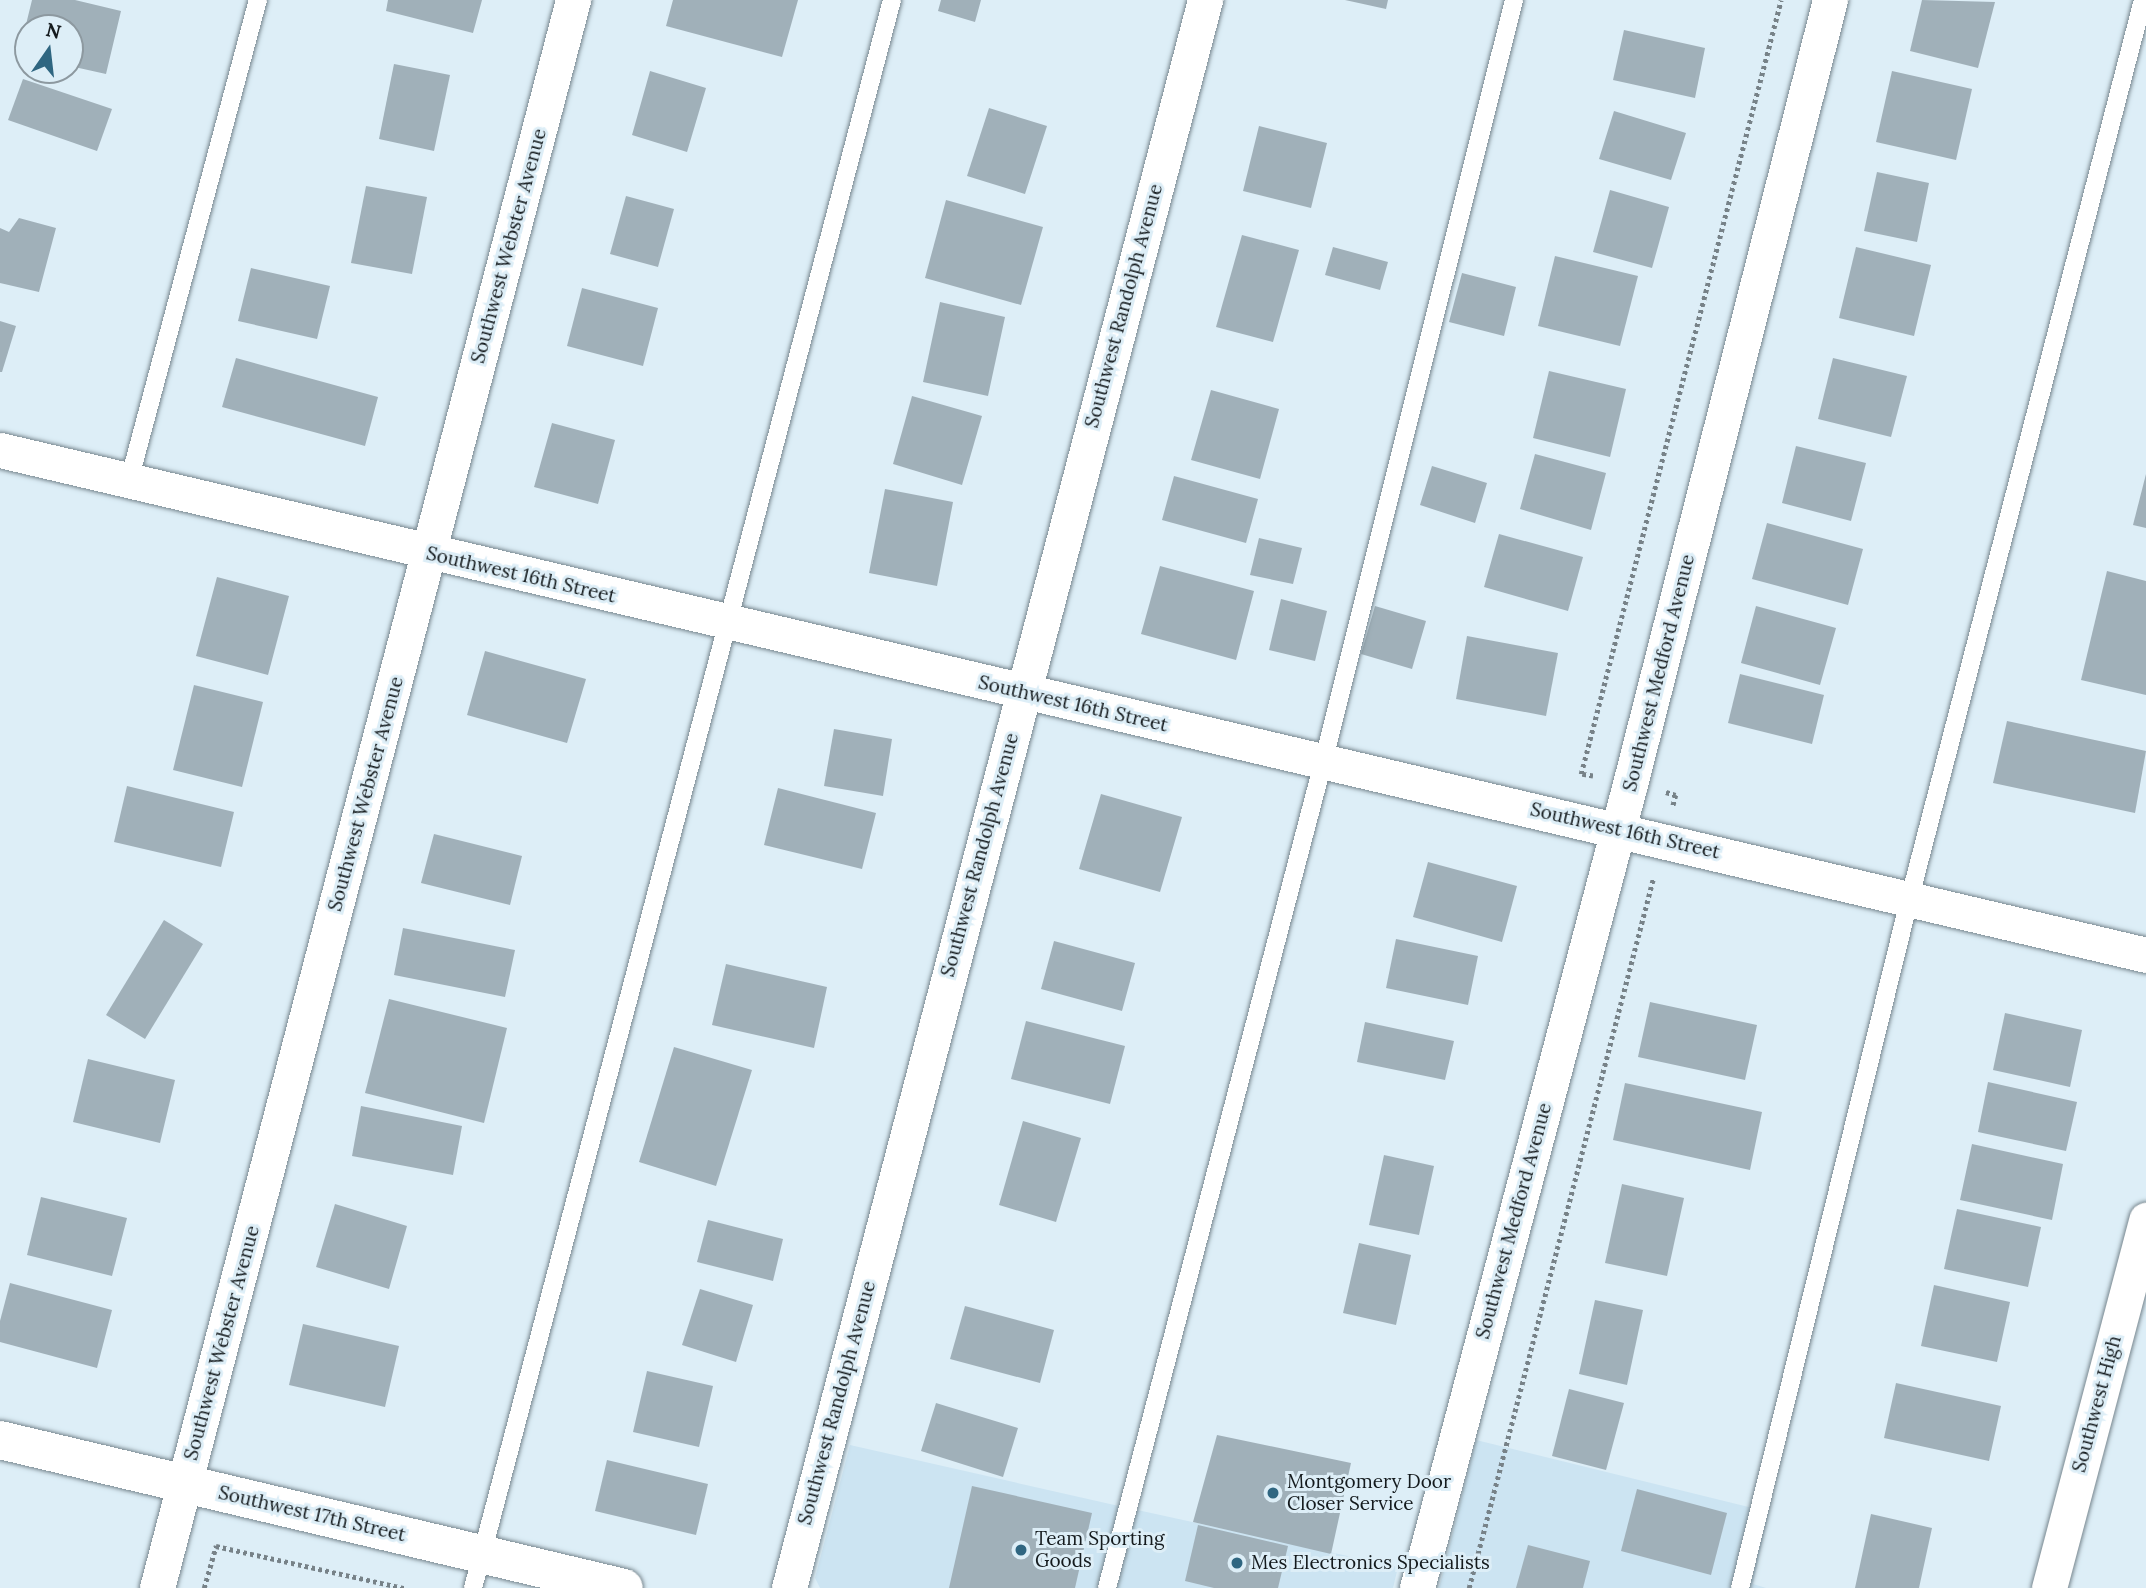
<!DOCTYPE html>
<html>
<head>
<meta charset="utf-8">
<style>
	body { margin:0 }
	#map { position:relative; width:2146px; height:1588px; overflow:hidden; background:#ddeef7; font-family:Lora,serif }
	div>[style] { position:absolute }
	.built>* { inset:0; background:#cce4f2 }
	.building>* { inset:0; background:#a0b0b9 }
	.path>* { height:4.5px; margin-top:-2.25px; transform-origin:0; background:repeating-linear-gradient(90deg,#778288 0 3.5px,transparent 0 7px) }
	.roads { filter:drop-shadow(0 0 2px #77868e) drop-shadow(0 0 2px #77868e) }
	.service>* { height:18px; margin:-9px; padding:0 9px; transform-origin:9px; border-radius:9px; background:#fff }
	.minor>* { height:35px; margin:-17.5px; padding:0 17.5px; transform-origin:17.5px; border-radius:17.5px; background:#fff }
	.secondary>* { height:38px; margin:-19px; padding:0 19px; transform-origin:19px; border-radius:19px; background:#fff }
	.dots>* { width:19px; height:19px; translate:-50% -50%; box-sizing:border-box; border:4px solid #ddeef7; border-radius:50% }
	span { translate:-50% -50%; white-space:nowrap; text-align:center; line-height:1.15; -webkit-text-stroke:6px #ddeef7; paint-order:stroke }
	.street-label { font-size:19px; color:#141a1d }
	.poi-label { font-size:19px; color:#141a1d }
	.left { translate:0 -50%; text-align:left }
	.north { position:absolute; left:14px; top:14px; width:70px; height:70px; box-sizing:border-box; background:#ddeef7; border:2px solid #8d99a0; border-radius:50%; rotate:14deg; font-size:19px; font-weight:700; line-height:28px; text-align:center; color:#141a1d }
	.north::after { content:''; display:block; margin:auto; width:24px; height:32px; background:#2f6681; clip-path:polygon(50% 0,100% 100%,50% 72%,0 100%) }
</style>
</head>
<body>
<div id="map">
	<div class="built">
		<i style="clip-path:polygon(1476px 1440px,1769px 1512px,1753px 1584px,1766px 1588px,1439px 1588px)"></i>
		<i style="clip-path:polygon(850px 1445px,1110px 1504px,1398px 1567px,1393px 1588px,820px 1588px,815px 1578px)"></i>
	</div>
	<div class="building">
		<i style="clip-path:polygon(32px 0,75px 0,121px 11px,106px 74px,70px 66px,70px 28px,28px 28px,28px 56px,19px 53px)"></i>
		<i style="clip-path:polygon(388px 0,482px 0,473px 33px,386px 11px)"></i>
		<i style="clip-path:polygon(673px 0,798px 0,782px 57px,666px 26px)"></i>
		<i style="clip-path:polygon(941px 0,981px 0,975px 22px,938px 11px)"></i>
		<i style="clip-path:polygon(1345px 0,1388px 0,1386px 9px)"></i>
		<i style="clip-path:polygon(1922px 0,1995px 2px,1978px 68px,1910px 51px)"></i>
		<i style="clip-path:polygon(1624px 30px,1705px 48px,1695px 98px,1613px 80px)"></i>
		<i style="clip-path:polygon(394px 64px,450px 75px,434px 151px,379px 139px)"></i>
		<i style="clip-path:polygon(650px 71px,706px 88px,687px 152px,632px 135px)"></i>
		<i style="clip-path:polygon(1892px 71px,1972px 89px,1956px 160px,1876px 142px)"></i>
		<i style="clip-path:polygon(23px 79px,112px 109px,97px 151px,8px 120px)"></i>
		<i style="clip-path:polygon(989px 108px,1047px 126px,1025px 194px,967px 176px)"></i>
		<i style="clip-path:polygon(1614px 111px,1686px 133px,1671px 180px,1599px 159px)"></i>
		<i style="clip-path:polygon(1259px 126px,1327px 143px,1311px 208px,1243px 191px)"></i>
		<i style="clip-path:polygon(1877px 172px,1929px 183px,1917px 242px,1864px 231px)"></i>
		<i style="clip-path:polygon(366px 186px,427px 197px,412px 274px,351px 263px)"></i>
		<i style="clip-path:polygon(1610px 190px,1669px 207px,1652px 268px,1593px 252px)"></i>
		<i style="clip-path:polygon(626px 196px,674px 209px,658px 267px,610px 254px)"></i>
		<i style="clip-path:polygon(946px 200px,1043px 227px,1021px 305px,925px 278px)"></i>
		<i style="clip-path:polygon(19px 218px,56px 228px,39px 292px,0 283px,0 228px,9px 232px)"></i>
		<i style="clip-path:polygon(1242px 235px,1299px 250px,1273px 342px,1216px 327px)"></i>
		<i style="clip-path:polygon(1333px 247px,1388px 262px,1380px 290px,1325px 275px)"></i>
		<i style="clip-path:polygon(1856px 247px,1931px 265px,1914px 336px,1839px 318px)"></i>
		<i style="clip-path:polygon(1555px 256px,1638px 276px,1620px 346px,1538px 326px)"></i>
		<i style="clip-path:polygon(251px 268px,330px 286px,317px 339px,238px 321px)"></i>
		<i style="clip-path:polygon(1462px 273px,1516px 287px,1504px 336px,1449px 322px)"></i>
		<i style="clip-path:polygon(582px 288px,658px 308px,643px 366px,567px 346px)"></i>
		<i style="clip-path:polygon(940px 302px,1005px 317px,988px 396px,923px 382px)"></i>
		<i style="clip-path:polygon(0 321px,16px 326px,2px 372px,0 372px)"></i>
		<i style="clip-path:polygon(236px 358px,378px 397px,365px 446px,222px 407px)"></i>
		<i style="clip-path:polygon(1833px 358px,1907px 376px,1891px 437px,1818px 419px)"></i>
		<i style="clip-path:polygon(1549px 371px,1626px 389px,1610px 457px,1533px 438px)"></i>
		<i style="clip-path:polygon(1211px 390px,1279px 409px,1260px 479px,1191px 460px)"></i>
		<i style="clip-path:polygon(912px 396px,982px 416px,962px 485px,893px 464px)"></i>
		<i style="clip-path:polygon(552px 423px,615px 440px,598px 504px,534px 487px)"></i>
		<i style="clip-path:polygon(1796px 446px,1866px 463px,1851px 521px,1782px 503px)"></i>
		<i style="clip-path:polygon(1535px 454px,1606px 473px,1591px 530px,1520px 509px)"></i>
		<i style="clip-path:polygon(1432px 466px,1487px 483px,1475px 523px,1420px 505px)"></i>
		<i style="clip-path:polygon(2146px 474px,2146px 528px,2133px 525px)"></i>
		<i style="clip-path:polygon(1174px 476px,1258px 499px,1246px 543px,1162px 520px)"></i>
		<i style="clip-path:polygon(885px 489px,953px 502px,937px 586px,869px 573px)"></i>
		<i style="clip-path:polygon(1767px 523px,1863px 549px,1848px 605px,1752px 579px)"></i>
		<i style="clip-path:polygon(1499px 534px,1583px 557px,1568px 611px,1484px 587px)"></i>
		<i style="clip-path:polygon(1259px 538px,1302px 548px,1293px 584px,1250px 575px)"></i>
		<i style="clip-path:polygon(1160px 566px,1254px 591px,1236px 660px,1141px 634px)"></i>
		<i style="clip-path:polygon(2107px 571px,2146px 581px,2146px 695px,2081px 680px)"></i>
		<i style="clip-path:polygon(217px 577px,289px 596px,268px 675px,196px 656px)"></i>
		<i style="clip-path:polygon(1281px 599px,1327px 611px,1315px 661px,1269px 650px)"></i>
		<i style="clip-path:polygon(1375px 606px,1426px 621px,1412px 669px,1361px 654px)"></i>
		<i style="clip-path:polygon(1756px 606px,1836px 628px,1820px 685px,1741px 663px)"></i>
		<i style="clip-path:polygon(1467px 636px,1558px 653px,1546px 716px,1456px 699px)"></i>
		<i style="clip-path:polygon(485px 651px,586px 679px,567px 743px,467px 715px)"></i>
		<i style="clip-path:polygon(1740px 674px,1824px 695px,1812px 744px,1728px 723px)"></i>
		<i style="clip-path:polygon(194px 685px,263px 702px,242px 787px,173px 770px)"></i>
		<i style="clip-path:polygon(2007px 721px,2146px 751px,2135px 813px,1993px 783px)"></i>
		<i style="clip-path:polygon(834px 729px,892px 739px,883px 796px,824px 786px)"></i>
		<i style="clip-path:polygon(127px 786px,234px 812px,221px 867px,114px 842px)"></i>
		<i style="clip-path:polygon(778px 788px,876px 813px,862px 869px,764px 845px)"></i>
		<i style="clip-path:polygon(1101px 794px,1182px 817px,1160px 892px,1079px 869px)"></i>
		<i style="clip-path:polygon(434px 834px,522px 856px,510px 905px,421px 883px)"></i>
		<i style="clip-path:polygon(1428px 862px,1517px 886px,1502px 942px,1413px 917px)"></i>
		<i style="clip-path:polygon(164px 920px,203px 944px,145px 1039px,106px 1015px)"></i>
		<i style="clip-path:polygon(403px 928px,515px 950px,505px 997px,394px 975px)"></i>
		<i style="clip-path:polygon(1396px 939px,1478px 956px,1468px 1005px,1386px 988px)"></i>
		<i style="clip-path:polygon(1054px 941px,1135px 963px,1122px 1011px,1041px 989px)"></i>
		<i style="clip-path:polygon(726px 964px,827px 987px,814px 1048px,712px 1025px)"></i>
		<i style="clip-path:polygon(389px 999px,507px 1028px,484px 1123px,365px 1093px)"></i>
		<i style="clip-path:polygon(1650px 1002px,1757px 1025px,1745px 1080px,1638px 1057px)"></i>
		<i style="clip-path:polygon(2005px 1013px,2082px 1030px,2070px 1087px,1993px 1070px)"></i>
		<i style="clip-path:polygon(1026px 1021px,1125px 1046px,1110px 1104px,1011px 1079px)"></i>
		<i style="clip-path:polygon(1365px 1022px,1454px 1041px,1445px 1080px,1357px 1062px)"></i>
		<i style="clip-path:polygon(674px 1047px,752px 1070px,716px 1186px,639px 1162px)"></i>
		<i style="clip-path:polygon(88px 1059px,175px 1080px,160px 1143px,73px 1122px)"></i>
		<i style="clip-path:polygon(1988px 1082px,2077px 1102px,2066px 1151px,1978px 1132px)"></i>
		<i style="clip-path:polygon(1625px 1083px,1762px 1112px,1750px 1170px,1613px 1140px)"></i>
		<i style="clip-path:polygon(361px 1106px,462px 1126px,453px 1175px,352px 1156px)"></i>
		<i style="clip-path:polygon(1023px 1121px,1081px 1138px,1056px 1222px,999px 1205px)"></i>
		<i style="clip-path:polygon(1972px 1144px,2063px 1164px,2052px 1220px,1960px 1200px)"></i>
		<i style="clip-path:polygon(1384px 1155px,1434px 1166px,1419px 1235px,1369px 1225px)"></i>
		<i style="clip-path:polygon(1622px 1184px,1684px 1198px,1667px 1276px,1605px 1263px)"></i>
		<i style="clip-path:polygon(41px 1197px,127px 1218px,112px 1276px,27px 1255px)"></i>
		<i style="clip-path:polygon(335px 1204px,407px 1226px,389px 1289px,316px 1267px)"></i>
		<i style="clip-path:polygon(1957px 1209px,2041px 1227px,2028px 1287px,1944px 1269px)"></i>
		<i style="clip-path:polygon(708px 1220px,783px 1239px,773px 1281px,697px 1262px)"></i>
		<i style="clip-path:polygon(1359px 1243px,1411px 1255px,1396px 1325px,1343px 1313px)"></i>
		<i style="clip-path:polygon(10px 1283px,112px 1310px,97px 1368px,0 1342px,0 1321px)"></i>
		<i style="clip-path:polygon(1934px 1285px,2010px 1302px,1997px 1362px,1921px 1346px)"></i>
		<i style="clip-path:polygon(700px 1289px,753px 1305px,736px 1362px,682px 1345px)"></i>
		<i style="clip-path:polygon(1595px 1300px,1643px 1310px,1627px 1385px,1579px 1374px)"></i>
		<i style="clip-path:polygon(965px 1306px,1054px 1330px,1040px 1383px,950px 1359px)"></i>
		<i style="clip-path:polygon(303px 1324px,399px 1346px,385px 1407px,289px 1385px)"></i>
		<i style="clip-path:polygon(647px 1371px,713px 1386px,699px 1447px,633px 1432px)"></i>
		<i style="clip-path:polygon(1896px 1383px,2001px 1406px,1989px 1461px,1884px 1438px)"></i>
		<i style="clip-path:polygon(1569px 1389px,1624px 1403px,1606px 1470px,1552px 1456px)"></i>
		<i style="clip-path:polygon(936px 1403px,1018px 1428px,1003px 1477px,921px 1451px)"></i>
		<i style="clip-path:polygon(1217px 1435px,1351px 1463px,1331px 1554px,1193px 1522px)"></i>
		<i style="clip-path:polygon(607px 1460px,708px 1484px,696px 1535px,595px 1511px)"></i>
		<i style="clip-path:polygon(972px 1486px,1092px 1513px,1075px 1588px,949px 1588px)"></i>
		<i style="clip-path:polygon(1637px 1489px,1727px 1513px,1711px 1575px,1621px 1551px)"></i>
		<i style="clip-path:polygon(1871px 1514px,1932px 1528px,1919px 1588px,1855px 1588px)"></i>
		<i style="clip-path:polygon(1198px 1525px,1288px 1546px,1278px 1588px,1214px 1588px,1185px 1581px)"></i>
		<i style="clip-path:polygon(1528px 1545px,1590px 1561px,1583px 1588px,1516px 1588px)"></i>
	</div>
	<div class="path">
		<i style="left:1593px;top:776px;width:12px;rotate:-171deg"></i>
		<i style="left:1581px;top:774px;width:799px;rotate:-75.51deg"></i>
		<i style="left:1666px;top:792px;width:10px;rotate:17deg"></i>
		<i style="left:1676px;top:795px;width:11px;rotate:105deg"></i>
		<i style="left:204px;top:1588px;width:44px;rotate:-74.1deg"></i>
		<i style="left:216px;top:1546px;width:193px;rotate:12.6deg"></i>
		<i style="left:1469px;top:1588px;width:732px;rotate:-75.45deg"></i>
	</div>
	<div class="roads">
		<div class="service">
			<i style="left:129px;top:481px;width:498px;rotate:-75deg"></i>
			<i style="left:473px;top:1588px;width:1642px;rotate:-75.22deg"></i>
			<i style="left:1107px;top:1588px;width:853px;rotate:-75.33deg"></i>
			<i style="left:1323px;top:763px;width:787px;rotate:-75.95deg"></i>
			<i style="left:1740px;top:1588px;width:712px;rotate:-76.18deg"></i>
			<i style="left:1910px;top:897px;width:927px;rotate:-75.44deg"></i>
		</div>
		<div class="minor">
			<i style="left:0;top:450px;width:2205px;rotate:13.24deg"></i>
			<i style="left:157px;top:1588px;width:1642px;rotate:-75.32deg"></i>
			<i style="left:789px;top:1588px;width:1642px;rotate:-75.32deg"></i>
			<i style="left:1417px;top:1588px;width:832px;rotate:-75.16deg"></i>
			<i style="left:1630px;top:784px;width:809px;rotate:-75.69deg"></i>
			<i style="left:2049px;top:1588px;width:381px;rotate:-75.2deg"></i>
		</div>
		<div class="secondary">
			<i style="left:0;top:1440px;width:641px;rotate:13.34deg"></i>
		</div>
	</div>
	<div class="dots">
		<i style="left:1273px;top:1493px;background:#2f6681"></i>
		<i style="left:1021px;top:1550px;background:#2f6681"></i>
		<i style="left:1237px;top:1563px;background:#2f6681"></i>
	</div>
	<div class="street-label">
		<span style="left:509px;top:246px;rotate:-75deg">Southwest Webster Avenue</span>
		<span style="left:1124px;top:306px;rotate:-75deg">Southwest Randolph Avenue</span>
		<span style="left:521px;top:575px;rotate:13deg">Southwest 16th Street</span>
		<span style="left:1659px;top:673px;rotate:-76deg">Southwest Medford Avenue</span>
		<span style="left:1073px;top:704px;rotate:13deg">Southwest 16th Street</span>
		<span style="left:366px;top:794px;rotate:-75deg">Southwest Webster Avenue</span>
		<span style="left:1625px;top:831px;rotate:13deg">Southwest 16th Street</span>
		<span style="left:980px;top:855px;rotate:-75deg">Southwest Randolph Avenue</span>
		<span style="left:1514px;top:1221px;rotate:-75deg">Southwest Medford Avenue</span>
		<span style="left:222px;top:1343px;rotate:-75deg">Southwest Webster Avenue</span>
		<span style="left:837px;top:1403px;rotate:-75deg">Southwest Randolph Avenue</span>
		<span style="left:2097px;top:1404px;rotate:-75deg">Southwest High</span>
		<span style="left:312px;top:1514px;rotate:13deg">Southwest 17th Street</span>
	</div>
	<div class="poi-label">
		<span class="left" style="left:1287px;top:1493px">Montgomery Door<br>Closer Service</span>
		<span class="left" style="left:1035px;top:1550px">Team Sporting<br>Goods</span>
		<span class="left" style="left:1251px;top:1563px">Mes Electronics Specialists</span>
	</div>
	<div class="north">N</div>
</div>
</body>
</html>
